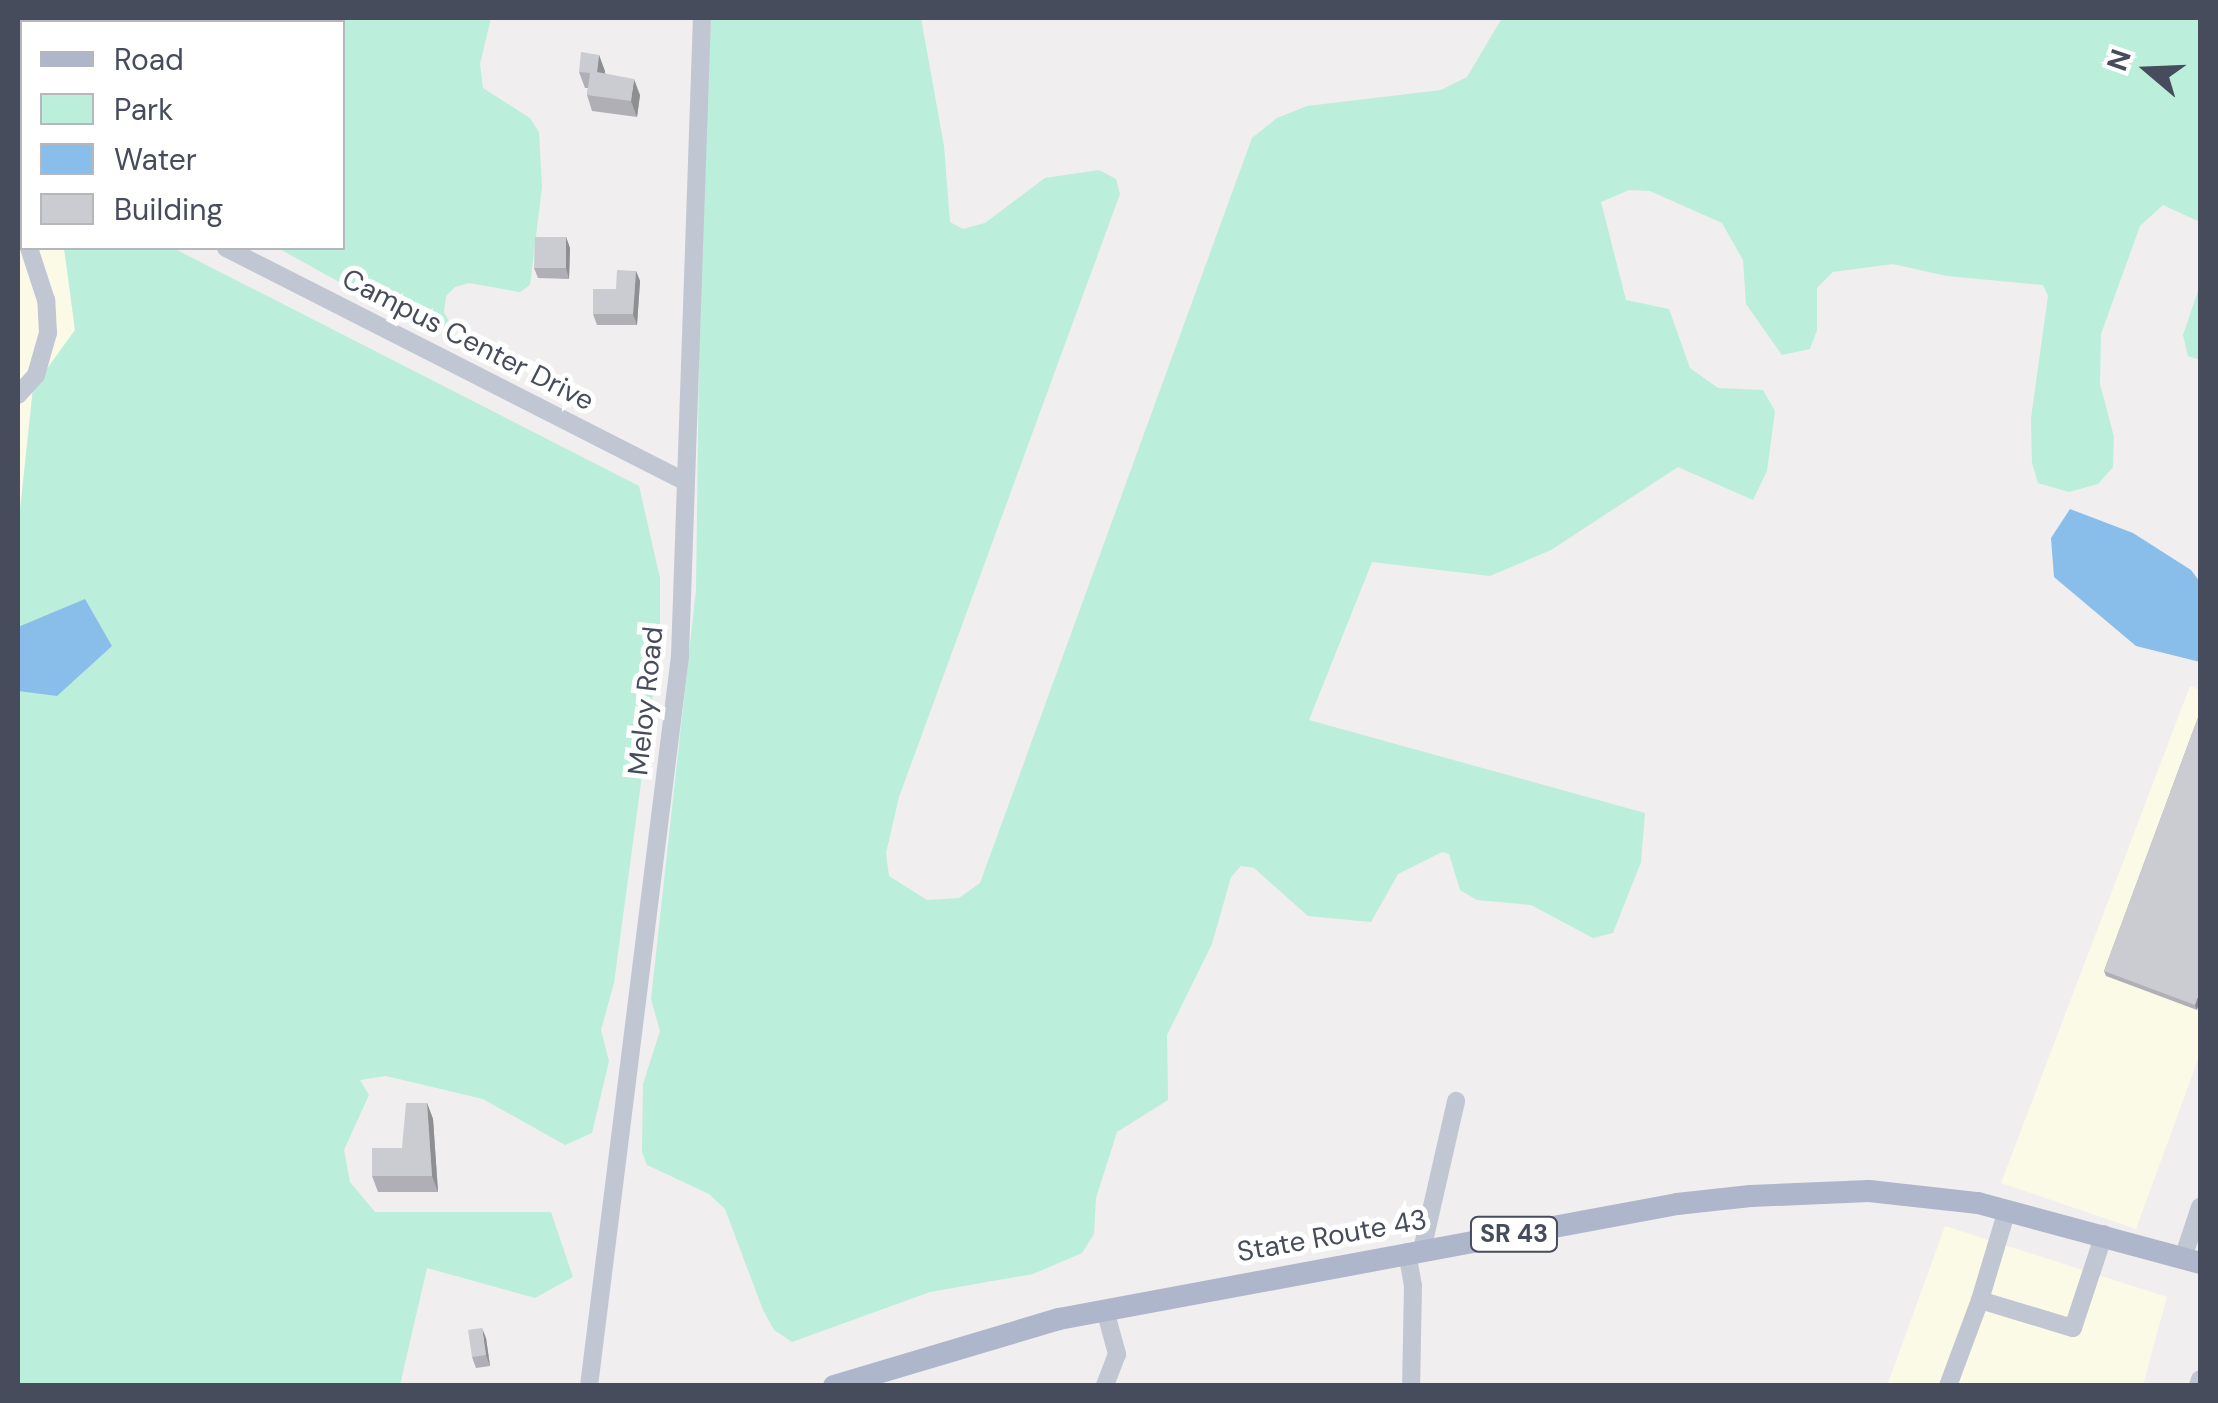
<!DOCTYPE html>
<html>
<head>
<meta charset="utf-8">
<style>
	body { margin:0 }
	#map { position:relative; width:2218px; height:1403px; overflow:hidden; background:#f0eeee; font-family:"DM Sans",sans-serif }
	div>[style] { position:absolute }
	.commercial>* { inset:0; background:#fbfae7 }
	.green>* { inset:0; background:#bceedc }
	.water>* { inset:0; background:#8abeea }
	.minor>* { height:18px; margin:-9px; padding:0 9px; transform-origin:9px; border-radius:9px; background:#c1c6d3 }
	.major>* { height:22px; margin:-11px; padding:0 11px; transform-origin:11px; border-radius:11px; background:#aeb6cc }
	.wall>* { inset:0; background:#afafb5 }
	.shaded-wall>* { inset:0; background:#8e8f93 }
	.building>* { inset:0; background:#cbccd2 }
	span { translate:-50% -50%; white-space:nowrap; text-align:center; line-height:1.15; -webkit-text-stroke:10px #fff; paint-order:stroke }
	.shield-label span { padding:2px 8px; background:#fff; border:2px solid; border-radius:8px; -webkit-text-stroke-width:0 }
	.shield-label { font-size:25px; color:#464c5b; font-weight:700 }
	.street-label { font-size:28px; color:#464c5b }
	.frame { position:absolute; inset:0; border:20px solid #464c5b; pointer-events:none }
	.legend { position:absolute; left:20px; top:20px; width:325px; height:230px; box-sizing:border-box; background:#fff; border:2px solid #b5b7bd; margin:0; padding:12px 18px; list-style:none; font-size:30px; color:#464c5b }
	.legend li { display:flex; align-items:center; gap:20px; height:50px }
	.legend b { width:50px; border:2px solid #b5b7bd }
	.north { position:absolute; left:2098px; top:20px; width:100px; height:100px; -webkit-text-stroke:8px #fff; paint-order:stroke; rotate:289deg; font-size:28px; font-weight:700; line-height:40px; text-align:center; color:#464c5b }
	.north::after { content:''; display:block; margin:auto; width:35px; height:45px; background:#464c5b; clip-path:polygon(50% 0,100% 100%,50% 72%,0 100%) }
</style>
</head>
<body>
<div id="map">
	<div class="commercial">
		<i style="clip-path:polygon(18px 197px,22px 248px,64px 248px,75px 330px,33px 388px,18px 529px)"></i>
		<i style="clip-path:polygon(2190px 686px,2200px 690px,2200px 1054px,2136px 1229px,2001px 1183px)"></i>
		<i style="clip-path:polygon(1945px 1226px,2167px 1297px,2143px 1385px,1887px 1386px)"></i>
	</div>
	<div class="green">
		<i style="clip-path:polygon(18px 18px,491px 18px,480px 64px,483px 88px,530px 118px,539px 132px,542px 187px,530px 285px,520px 292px,469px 283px,455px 287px,446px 296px,444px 312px,454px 331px,447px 331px,418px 316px,400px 316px,278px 248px,342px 248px,342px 22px,22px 22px,22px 116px)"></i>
		<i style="clip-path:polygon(711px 18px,921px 18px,944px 146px,950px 222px,963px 229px,985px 223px,1045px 178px,1099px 170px,1116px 179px,1120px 194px,899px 797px,886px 853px,889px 876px,927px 900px,959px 898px,980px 883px,1252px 138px,1277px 118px,1307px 106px,1441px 90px,1467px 77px,1502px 18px,2200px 18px,2200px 222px,2163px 205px,2140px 226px,2101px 334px,2100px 384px,2114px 437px,2113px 467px,2098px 484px,2069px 492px,2038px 483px,2032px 463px,2031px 418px,2048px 296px,2043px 285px,1947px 276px,1893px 264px,1833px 272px,1817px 288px,1817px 330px,1810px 349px,1782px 355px,1746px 304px,1743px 260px,1722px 223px,1650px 191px,1629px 190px,1601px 202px,1626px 300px,1669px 309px,1690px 368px,1718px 388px,1763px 390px,1775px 411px,1767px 471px,1753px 500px,1678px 467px,1551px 550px,1490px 576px,1372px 562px,1309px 720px,1645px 813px,1641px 862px,1613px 933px,1593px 938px,1531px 905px,1477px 900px,1460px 890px,1449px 854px,1442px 852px,1398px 874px,1371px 922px,1308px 916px,1254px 868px,1241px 866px,1231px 877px,1212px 944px,1167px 1035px,1168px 1100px,1117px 1132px,1096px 1198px,1094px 1234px,1082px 1253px,1033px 1274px,930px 1292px,792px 1342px,774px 1330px,763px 1310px,725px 1209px,709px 1194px,647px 1165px,642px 1152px,643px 1084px,660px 1031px,651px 999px,696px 590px,701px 208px)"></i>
		<i style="clip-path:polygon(64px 248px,173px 248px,639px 486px,660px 578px,660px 642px,614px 983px,601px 1030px,609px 1061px,592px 1133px,565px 1145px,483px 1099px,386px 1076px,360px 1080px,369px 1095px,344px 1150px,350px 1182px,375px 1212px,551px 1212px,573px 1277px,535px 1298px,427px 1268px,400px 1385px,18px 1386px,18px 691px,57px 695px,25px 626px,18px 627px,18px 529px,33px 388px,75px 330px)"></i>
		<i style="clip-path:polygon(2200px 285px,2200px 360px,2188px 356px,2183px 335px)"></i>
	</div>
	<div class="water">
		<i style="clip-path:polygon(2070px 509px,2133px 533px,2191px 570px,2200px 582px,2200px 662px,2136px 646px,2054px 577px,2051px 538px)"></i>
		<i style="clip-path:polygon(85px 599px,112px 646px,57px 696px,18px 691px,18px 627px)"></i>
	</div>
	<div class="minor">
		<i style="left:18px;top:142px;width:4px;rotate:27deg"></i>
		<i style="left:226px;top:248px;width:516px;rotate:26.96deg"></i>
		<i style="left:18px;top:395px;width:27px;rotate:-48deg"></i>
		<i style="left:36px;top:375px;width:44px;rotate:-74.1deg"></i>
		<i style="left:48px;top:333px;width:33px;rotate:-93deg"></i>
		<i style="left:46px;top:300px;width:55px;rotate:-108.1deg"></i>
		<i style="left:2007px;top:1210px;width:94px;rotate:106.7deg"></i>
		<i style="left:1980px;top:1300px;width:97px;rotate:16.8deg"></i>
		<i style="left:2073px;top:1328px;width:99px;rotate:-71.7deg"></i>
		<i style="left:1422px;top:1250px;width:153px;rotate:-77.1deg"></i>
		<i style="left:1407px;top:1252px;width:35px;rotate:80deg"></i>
		<i style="left:1413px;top:1286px;width:100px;rotate:91.1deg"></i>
		<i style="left:2183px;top:1258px;width:54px;rotate:-71.6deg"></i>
		<i style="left:1105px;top:1310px;width:46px;rotate:74.7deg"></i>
		<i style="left:1117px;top:1354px;width:34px;rotate:111deg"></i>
		<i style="left:589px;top:1386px;width:736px;rotate:-82.89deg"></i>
		<i style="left:680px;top:656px;width:638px;rotate:-88.03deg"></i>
		<i style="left:1948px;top:1386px;width:92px;rotate:-69.6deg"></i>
		<i style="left:2198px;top:1386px;width:7px;rotate:-74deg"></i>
	</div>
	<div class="major">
		<i style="left:834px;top:1386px;width:235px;rotate:-16.6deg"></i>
		<i style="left:1059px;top:1319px;width:629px;rotate:-10.54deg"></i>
		<i style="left:1677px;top:1204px;width:74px;rotate:-6.2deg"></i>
		<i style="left:1751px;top:1196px;width:118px;rotate:-2.4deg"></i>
		<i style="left:1869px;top:1191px;width:110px;rotate:6.3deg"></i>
		<i style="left:1978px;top:1203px;width:230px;rotate:15.1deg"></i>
	</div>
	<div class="wall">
		<i style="clip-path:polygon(599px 55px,605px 73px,640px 95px,637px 117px,592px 111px,587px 95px,588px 88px,585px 88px,579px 72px)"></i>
		<i style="clip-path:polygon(566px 237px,570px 248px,569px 279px,538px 278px,534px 268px)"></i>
		<i style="clip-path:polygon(636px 271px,640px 281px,637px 325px,597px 325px,593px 314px)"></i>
		<i style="clip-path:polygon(2200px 712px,2197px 1010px,2106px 976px,2104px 971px)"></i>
		<i style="clip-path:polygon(427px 1103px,433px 1119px,438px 1192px,378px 1192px,372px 1176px,402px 1148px)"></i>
		<i style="clip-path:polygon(486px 1338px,490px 1366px,476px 1368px,472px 1357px)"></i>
	</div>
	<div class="shaded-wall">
		<i style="clip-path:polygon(599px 55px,605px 71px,603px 88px,597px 72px)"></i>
		<i style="clip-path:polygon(634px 79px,640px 95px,637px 117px,631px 101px)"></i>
		<i style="clip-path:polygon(566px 237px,570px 248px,569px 279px,566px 268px)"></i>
		<i style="clip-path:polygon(636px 271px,640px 281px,637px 325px,633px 314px)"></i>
		<i style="clip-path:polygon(2200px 990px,2200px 1001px,2197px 1010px,2195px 1005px)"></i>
		<i style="clip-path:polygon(427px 1103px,433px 1119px,438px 1192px,432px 1176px)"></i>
		<i style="clip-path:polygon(482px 1328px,486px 1338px,490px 1366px,486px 1355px)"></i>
	</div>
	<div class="building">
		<i style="clip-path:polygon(581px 52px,599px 55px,597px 72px,634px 79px,631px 101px,587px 95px,590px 73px,579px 72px)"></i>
		<i style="clip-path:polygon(535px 237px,566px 237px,566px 268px,534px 268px)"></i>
		<i style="clip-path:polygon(617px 270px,636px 271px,633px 314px,593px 314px,593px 289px,616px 289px)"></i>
		<i style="clip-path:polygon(2200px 712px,2200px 990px,2195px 1005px,2104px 971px)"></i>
		<i style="clip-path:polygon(406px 1103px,427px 1103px,432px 1176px,372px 1176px,372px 1148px,402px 1148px)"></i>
		<i style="clip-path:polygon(482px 1328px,486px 1355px,472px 1357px,468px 1330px)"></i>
	</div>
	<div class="shield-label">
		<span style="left:1514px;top:1234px">SR 43</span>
	</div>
	<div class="street-label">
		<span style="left:468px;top:340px;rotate:27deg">Campus Center Drive</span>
		<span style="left:646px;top:701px;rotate:-84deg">Meloy Road</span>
		<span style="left:1332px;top:1236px;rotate:-10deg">State Route 43</span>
	</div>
	<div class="frame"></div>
	<ul class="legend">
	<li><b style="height:12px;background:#aeb6cc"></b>Road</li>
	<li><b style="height:28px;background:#bceedc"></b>Park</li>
	<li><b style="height:28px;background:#8abeea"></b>Water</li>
	<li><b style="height:28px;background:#cbccd2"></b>Building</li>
	</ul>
	<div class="north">N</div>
</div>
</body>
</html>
